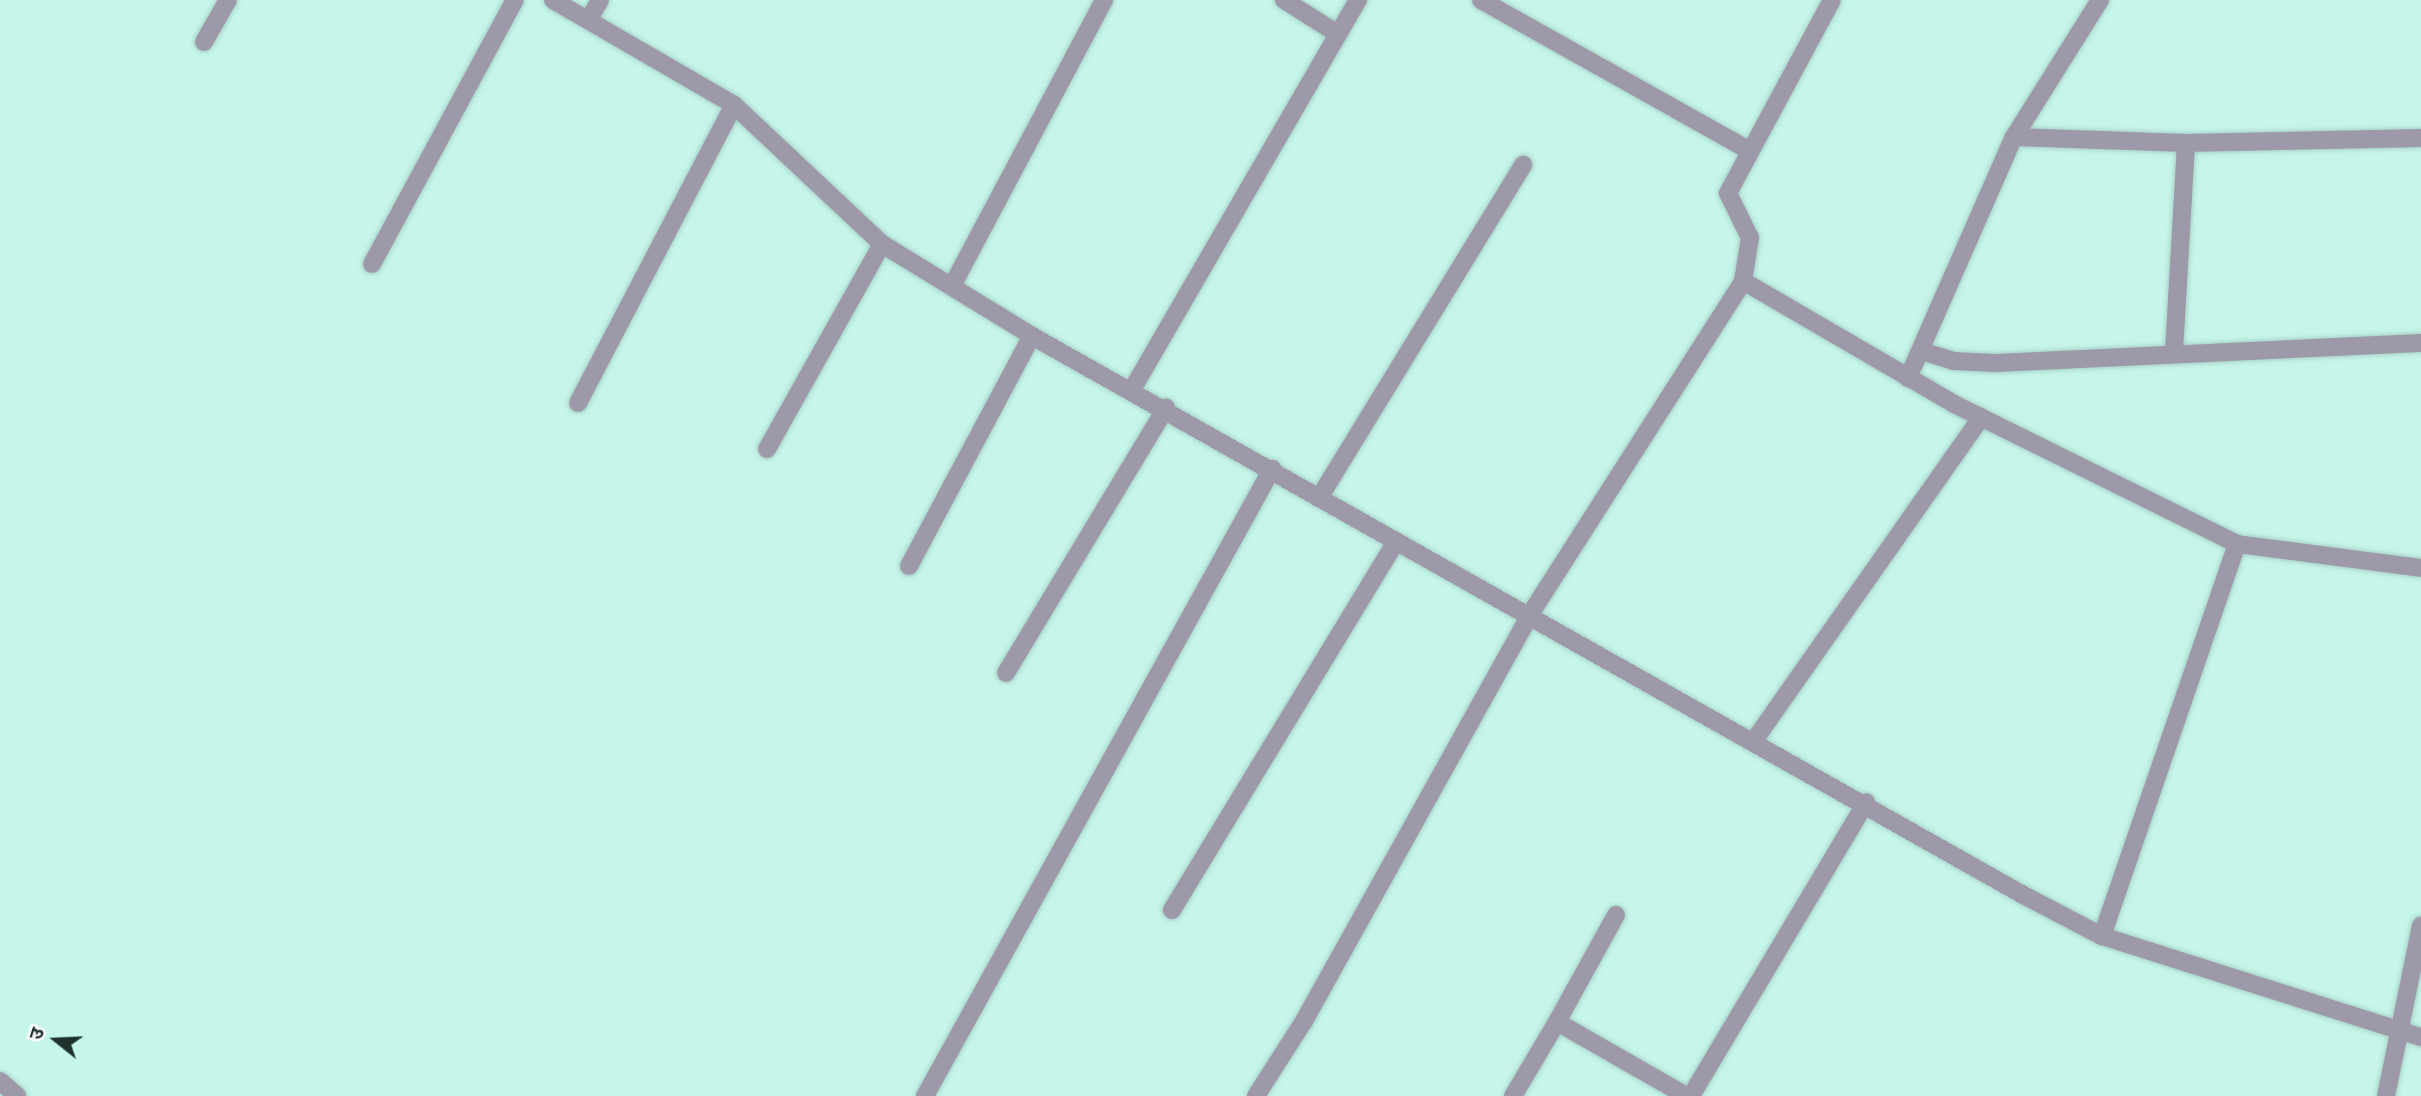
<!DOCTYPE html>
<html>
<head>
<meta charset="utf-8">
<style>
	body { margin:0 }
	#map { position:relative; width:2421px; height:1096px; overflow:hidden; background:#c6f5ea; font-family:"Public Sans","Noto Sans Devanagari",sans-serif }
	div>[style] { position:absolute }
	.roads { filter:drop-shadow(0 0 2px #a8d2c8) drop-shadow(0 0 2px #a8d2c8) }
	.minor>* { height:18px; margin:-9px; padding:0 9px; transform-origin:9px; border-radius:9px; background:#9e99a8 }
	span { translate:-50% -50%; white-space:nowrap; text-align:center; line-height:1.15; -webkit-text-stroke:7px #fff; paint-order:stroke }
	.north { position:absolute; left:21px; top:1005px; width:70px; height:70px; -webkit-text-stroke:5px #fff; paint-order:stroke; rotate:288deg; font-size:19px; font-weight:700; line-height:28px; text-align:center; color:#1f322e }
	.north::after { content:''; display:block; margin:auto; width:24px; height:32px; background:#1f322e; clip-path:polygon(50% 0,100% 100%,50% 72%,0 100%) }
</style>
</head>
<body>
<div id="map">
	<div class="roads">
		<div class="minor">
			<i style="left:553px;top:0;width:209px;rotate:30.1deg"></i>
			<i style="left:734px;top:105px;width:203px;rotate:43.2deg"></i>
			<i style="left:882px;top:244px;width:176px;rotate:31.5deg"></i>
			<i style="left:1032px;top:336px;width:1142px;rotate:29.42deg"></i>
			<i style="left:2027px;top:897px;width:85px;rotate:27.5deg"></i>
			<i style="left:2102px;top:936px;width:335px;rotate:17.6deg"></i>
			<i style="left:1284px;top:0;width:64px;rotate:32.2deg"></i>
			<i style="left:1481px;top:0;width:306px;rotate:29.3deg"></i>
			<i style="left:589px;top:19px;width:22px;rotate:-60deg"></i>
			<i style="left:204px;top:42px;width:48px;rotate:-60.3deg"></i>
			<i style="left:2014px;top:137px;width:162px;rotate:-57.9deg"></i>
			<i style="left:372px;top:264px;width:300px;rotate:-61.6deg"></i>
			<i style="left:1743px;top:281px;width:244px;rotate:30.2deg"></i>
			<i style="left:1954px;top:404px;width:316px;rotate:26.3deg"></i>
			<i style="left:2237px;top:544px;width:186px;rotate:7.4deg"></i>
			<i style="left:952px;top:286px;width:324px;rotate:-62deg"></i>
			<i style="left:1921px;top:351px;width:34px;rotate:17deg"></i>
			<i style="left:1953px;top:361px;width:42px;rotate:2.7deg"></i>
			<i style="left:1995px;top:363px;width:426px;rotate:-2.7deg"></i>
			<i style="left:2174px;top:352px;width:209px;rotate:-86.7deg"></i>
			<i style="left:1908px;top:378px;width:263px;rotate:-66.3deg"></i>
			<i style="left:2014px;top:137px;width:172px;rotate:2deg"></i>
			<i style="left:2186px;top:143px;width:235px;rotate:-1.2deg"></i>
			<i style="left:1133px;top:388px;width:449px;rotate:-59.9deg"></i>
			<i style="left:578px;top:403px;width:336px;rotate:-62.4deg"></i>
			<i style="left:767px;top:449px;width:235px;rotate:-60.7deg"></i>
			<i style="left:1319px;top:498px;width:391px;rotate:-58.5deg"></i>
			<i style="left:909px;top:566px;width:261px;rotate:-61.9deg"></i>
			<i style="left:1006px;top:673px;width:310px;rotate:-58.9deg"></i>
			<i style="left:1753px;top:742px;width:397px;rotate:-54.9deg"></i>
			<i style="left:1172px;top:910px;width:429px;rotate:-58.7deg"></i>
			<i style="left:1616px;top:915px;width:122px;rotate:118.9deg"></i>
			<i style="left:1557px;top:1022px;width:149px;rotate:29.8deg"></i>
			<i style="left:2102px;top:936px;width:415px;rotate:-71deg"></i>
			<i style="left:0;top:1081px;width:23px;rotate:41deg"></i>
			<i style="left:925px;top:1096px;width:717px;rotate:-61.04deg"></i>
			<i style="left:1256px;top:1096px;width:89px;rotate:-57.4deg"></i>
			<i style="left:1304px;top:1021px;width:467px;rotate:-60.9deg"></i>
			<i style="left:1531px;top:613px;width:394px;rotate:-57.4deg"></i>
			<i style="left:1743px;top:281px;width:44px;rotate:-80.8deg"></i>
			<i style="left:1750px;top:238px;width:50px;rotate:-116.1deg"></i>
			<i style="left:1728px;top:193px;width:219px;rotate:-61.7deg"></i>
			<i style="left:1513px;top:1096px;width:86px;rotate:-59.3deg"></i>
			<i style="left:1691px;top:1096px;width:342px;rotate:-59.2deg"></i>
			<i style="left:2386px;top:1096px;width:174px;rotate:-78.4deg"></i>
		</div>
	</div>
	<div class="north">उ</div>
</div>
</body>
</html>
